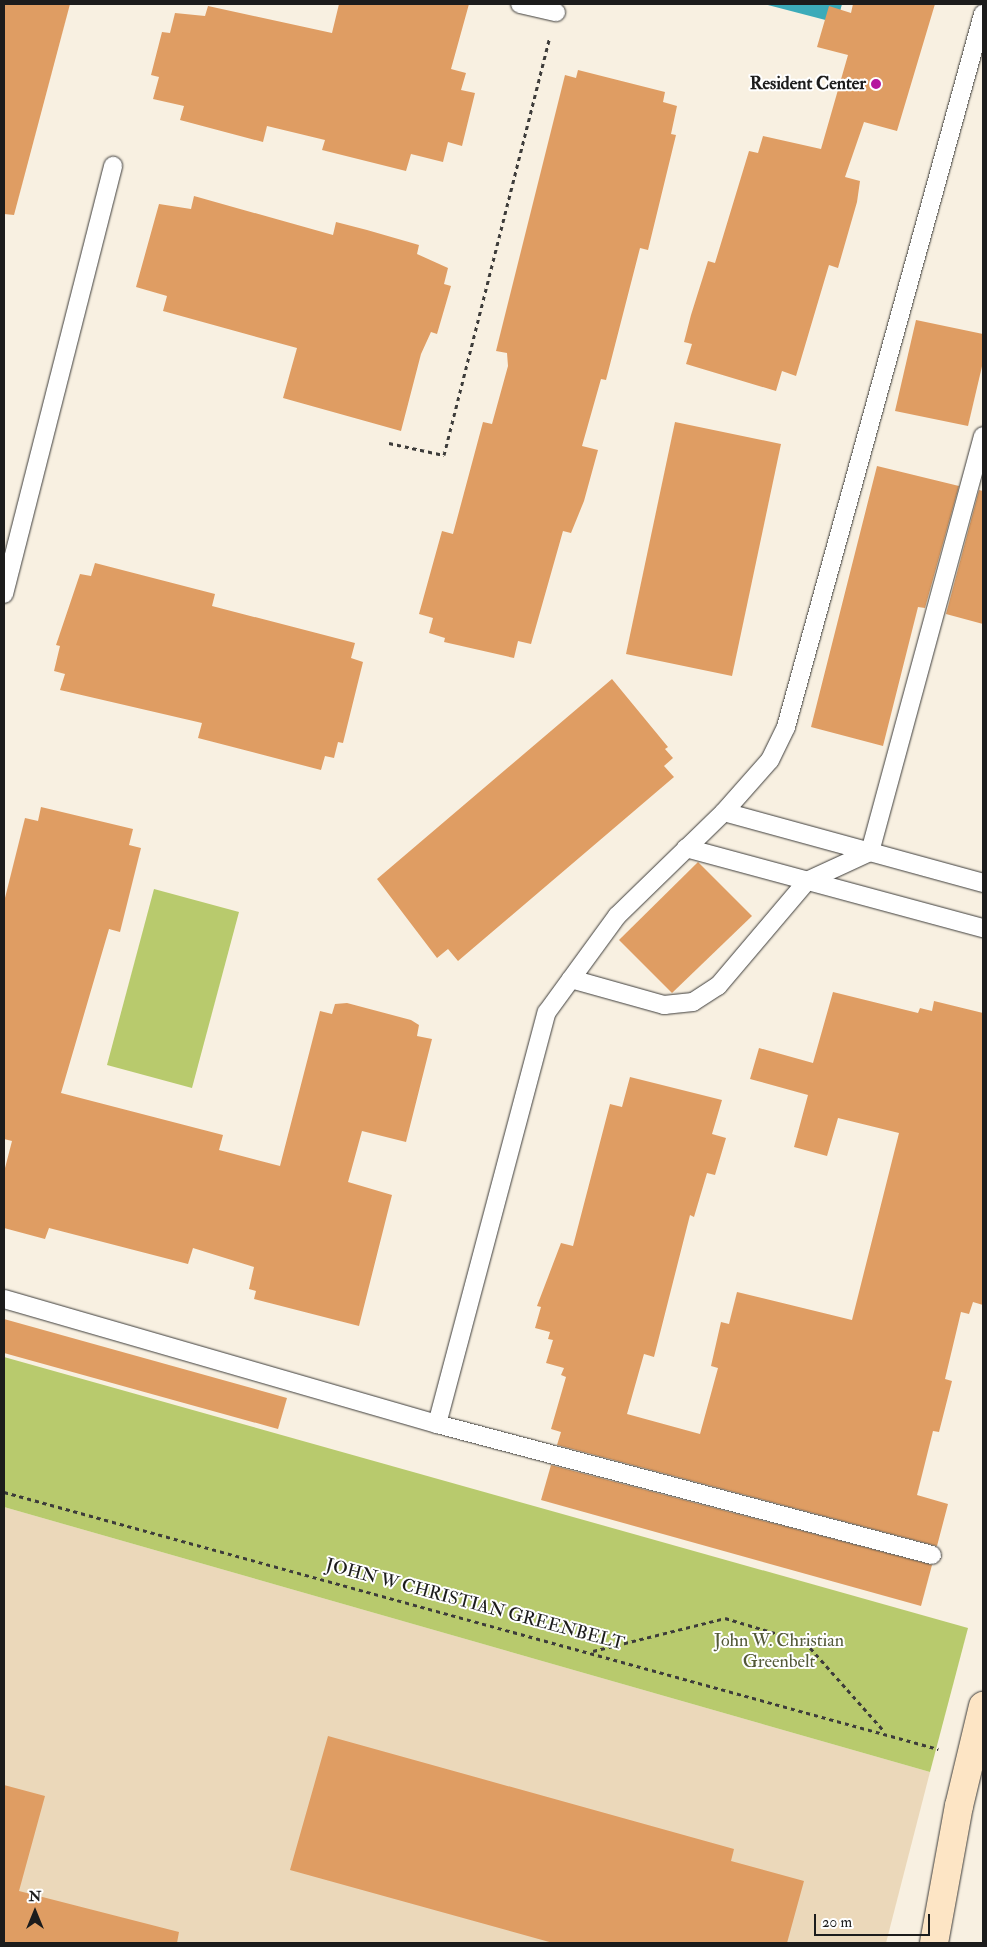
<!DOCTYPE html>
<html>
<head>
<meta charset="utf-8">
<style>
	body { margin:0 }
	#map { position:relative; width:987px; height:1947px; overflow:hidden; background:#f8f0e1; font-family:"IM FELL Double Pica",serif }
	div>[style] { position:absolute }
	.built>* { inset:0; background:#ebd8ba }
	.green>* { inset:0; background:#b8ca6d }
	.water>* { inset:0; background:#3cabb9 }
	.building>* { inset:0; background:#df9d63 }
	.path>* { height:3px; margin-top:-1.5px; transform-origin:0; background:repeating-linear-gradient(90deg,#3d3c3a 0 4px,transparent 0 8px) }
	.roads { filter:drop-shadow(0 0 1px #3d3c3a) drop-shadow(0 0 1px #3d3c3a) }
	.lane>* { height:18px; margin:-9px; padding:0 9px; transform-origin:9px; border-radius:9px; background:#fff }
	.secondary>* { height:28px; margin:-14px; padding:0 14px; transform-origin:14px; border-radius:14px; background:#fde5c5 }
	.dots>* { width:14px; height:14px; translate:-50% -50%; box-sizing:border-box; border:2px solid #fff; border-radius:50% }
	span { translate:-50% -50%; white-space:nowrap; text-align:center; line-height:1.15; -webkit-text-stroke:4px #fff; paint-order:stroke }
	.poi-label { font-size:18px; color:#1c1c1c; font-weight:700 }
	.right { translate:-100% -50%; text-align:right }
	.street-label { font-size:18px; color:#1c1c1c }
	.park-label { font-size:18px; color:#535938 }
	.frame { position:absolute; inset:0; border:5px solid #1c1c1c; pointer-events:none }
	.north { position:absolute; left:10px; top:1887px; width:50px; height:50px; -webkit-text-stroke:4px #fff; paint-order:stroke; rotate:0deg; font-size:14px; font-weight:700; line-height:20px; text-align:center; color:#1c1c1c }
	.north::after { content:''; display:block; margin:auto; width:18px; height:22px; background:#1c1c1c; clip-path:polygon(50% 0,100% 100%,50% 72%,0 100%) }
	.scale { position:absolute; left:814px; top:1914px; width:116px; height:22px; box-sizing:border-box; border:2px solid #1c1c1c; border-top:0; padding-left:6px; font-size:15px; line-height:18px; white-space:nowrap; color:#1c1c1c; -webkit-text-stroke:4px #fff; paint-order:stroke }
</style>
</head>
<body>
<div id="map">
	<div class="built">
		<i style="clip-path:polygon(4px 1507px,930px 1772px,886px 1943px,4px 1943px)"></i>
	</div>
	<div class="green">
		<i style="clip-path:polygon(154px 889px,239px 912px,192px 1088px,107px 1065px)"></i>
		<i style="clip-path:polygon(4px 1357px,968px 1628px,930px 1772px,4px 1507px)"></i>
	</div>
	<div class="water">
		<i style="clip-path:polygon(764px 4px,842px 4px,837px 23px)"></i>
	</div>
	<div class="building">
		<i style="clip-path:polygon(4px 4px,70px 4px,14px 215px,4px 214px)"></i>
		<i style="clip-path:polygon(339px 4px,469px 4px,451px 69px,466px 73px,461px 90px,475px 93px,462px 146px,448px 142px,443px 162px,411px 154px,406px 171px,322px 150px,325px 140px,267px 126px,263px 142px,180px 120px,184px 106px,153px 99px,159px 77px,151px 75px,162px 32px,170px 33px,175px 13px,205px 16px,208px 6px,332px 33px)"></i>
		<i style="clip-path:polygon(853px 4px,935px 4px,897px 131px,864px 122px,845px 177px,860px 181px,857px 202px,838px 268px,829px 265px,796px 376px,782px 371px,776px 391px,686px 364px,692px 344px,684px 342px,691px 315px,708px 261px,715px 263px,749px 151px,758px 153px,763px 136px,821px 149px,848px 55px,817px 47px,829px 6px,851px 13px)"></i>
		<i style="clip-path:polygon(578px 70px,665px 92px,663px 102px,677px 106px,671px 134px,676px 135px,648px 250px,640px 248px,606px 380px,601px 379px,582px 446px,598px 450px,584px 501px,571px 533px,563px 531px,531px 644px,518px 641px,514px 658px,444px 642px,445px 638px,429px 633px,433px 618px,419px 614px,442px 531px,453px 534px,483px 422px,492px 424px,508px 366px,507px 353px,496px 351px,565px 75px,576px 78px)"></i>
		<i style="clip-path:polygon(194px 196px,333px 235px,336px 222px,367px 230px,419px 245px,417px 254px,448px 268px,444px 284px,451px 286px,437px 334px,431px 332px,421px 354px,401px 431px,283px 398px,297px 348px,163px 311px,167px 296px,136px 287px,159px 204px,191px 209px)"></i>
		<i style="clip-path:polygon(916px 320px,983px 334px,983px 362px,968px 426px,895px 411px)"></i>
		<i style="clip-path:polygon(675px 422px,781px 444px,732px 676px,626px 654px)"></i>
		<i style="clip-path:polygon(877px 466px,959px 486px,925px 608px,918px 607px,883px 746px,811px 727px)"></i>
		<i style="clip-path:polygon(979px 490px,983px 491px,983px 624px,946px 614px)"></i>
		<i style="clip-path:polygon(95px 563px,215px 594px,212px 606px,355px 643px,351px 658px,363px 662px,343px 743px,338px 742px,334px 758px,325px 756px,321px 770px,198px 738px,202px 723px,60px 690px,65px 674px,54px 671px,60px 646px,56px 645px,80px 574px,91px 576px)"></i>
		<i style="clip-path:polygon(612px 679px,668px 747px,665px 749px,673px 758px,664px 766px,674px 777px,458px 961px,448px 949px,437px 958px,377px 879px)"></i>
		<i style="clip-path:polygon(41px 807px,133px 829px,129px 845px,141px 848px,120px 932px,109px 929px,61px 1093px,223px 1135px,219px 1150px,280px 1166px,320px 1011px,332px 1014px,335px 1004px,347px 1003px,411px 1020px,419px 1025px,417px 1036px,432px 1039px,406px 1142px,362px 1131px,348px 1182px,392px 1195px,359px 1326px,254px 1299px,256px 1291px,249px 1289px,254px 1267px,193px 1248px,188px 1264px,49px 1228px,45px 1239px,4px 1228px,4px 1172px,12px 1141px,4px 1139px,4px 902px,25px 818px,38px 821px)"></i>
		<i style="clip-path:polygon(698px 862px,752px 916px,672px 993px,619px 940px)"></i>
		<i style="clip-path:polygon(833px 992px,918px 1013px,920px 1008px,932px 1011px,934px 1001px,983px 1013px,983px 1305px,973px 1302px,969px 1314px,961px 1312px,945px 1379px,952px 1381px,939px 1432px,933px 1431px,917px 1495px,948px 1504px,937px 1546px,557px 1445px,561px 1432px,551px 1429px,566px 1377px,561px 1375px,564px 1368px,546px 1363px,553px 1340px,548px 1339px,550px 1332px,535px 1328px,541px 1307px,537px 1306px,561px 1243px,573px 1246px,610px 1104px,622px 1107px,630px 1077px,722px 1100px,712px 1134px,726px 1138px,715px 1175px,707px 1173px,694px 1217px,690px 1215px,654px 1357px,644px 1354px,627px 1414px,700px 1434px,718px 1368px,711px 1366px,721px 1322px,729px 1324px,737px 1292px,852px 1320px,899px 1133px,838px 1118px,827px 1156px,794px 1147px,808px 1095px,750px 1079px,759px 1048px,813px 1063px)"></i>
		<i style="clip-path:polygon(4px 1319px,287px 1398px,278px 1429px,4px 1353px)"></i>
		<i style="clip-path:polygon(551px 1465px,932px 1565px,921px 1606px,541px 1500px)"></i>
		<i style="clip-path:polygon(328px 1736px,734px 1849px,731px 1861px,804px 1881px,787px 1943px,553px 1943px,290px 1870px)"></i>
		<i style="clip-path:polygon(4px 1785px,45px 1796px,19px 1891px,179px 1932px,177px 1943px,4px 1943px)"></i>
	</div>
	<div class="path">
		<i style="left:389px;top:443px;width:56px;rotate:12.3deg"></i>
		<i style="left:444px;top:455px;width:429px;rotate:-75.8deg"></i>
		<i style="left:4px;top:1492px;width:969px;rotate:15.38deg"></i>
		<i style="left:593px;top:1651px;width:136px;rotate:-14deg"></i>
		<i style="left:725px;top:1618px;width:84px;rotate:16.7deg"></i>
		<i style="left:805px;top:1642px;width:119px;rotate:48.4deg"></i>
	</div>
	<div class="roads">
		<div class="lane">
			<i style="left:520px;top:4px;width:37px;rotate:13deg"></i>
			<i style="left:4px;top:594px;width:442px;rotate:-75.7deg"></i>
			<i style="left:724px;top:812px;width:269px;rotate:15.3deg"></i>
			<i style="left:686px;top:848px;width:308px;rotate:15.1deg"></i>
			<i style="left:571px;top:979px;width:97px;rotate:15.6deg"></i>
			<i style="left:664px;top:1005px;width:29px;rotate:-6deg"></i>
			<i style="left:693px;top:1002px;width:30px;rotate:-33deg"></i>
			<i style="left:718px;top:986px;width:138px;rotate:-49.7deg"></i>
			<i style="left:807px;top:881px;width:69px;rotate:-24.7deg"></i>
			<i style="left:870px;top:852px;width:431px;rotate:-74.8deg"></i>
			<i style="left:4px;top:1299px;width:451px;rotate:16.1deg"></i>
			<i style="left:437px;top:1424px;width:512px;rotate:14.82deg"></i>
			<i style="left:437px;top:1424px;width:426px;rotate:-75.1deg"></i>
			<i style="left:547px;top:1012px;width:119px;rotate:-53.9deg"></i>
			<i style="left:617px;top:916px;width:149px;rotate:-44.2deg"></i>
			<i style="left:724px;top:812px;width:69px;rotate:-48.5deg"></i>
			<i style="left:770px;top:760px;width:37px;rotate:-64deg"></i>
			<i style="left:786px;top:727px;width:740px;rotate:-74.55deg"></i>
		</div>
		<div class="secondary">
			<i style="left:934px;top:1943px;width:139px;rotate:-79.7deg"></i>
			<i style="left:959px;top:1806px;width:103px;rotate:-76.5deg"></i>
		</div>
	</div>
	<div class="dots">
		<i style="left:876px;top:84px;background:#b5179e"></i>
	</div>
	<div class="poi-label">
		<span class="right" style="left:866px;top:84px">Resident Center</span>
	</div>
	<div class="street-label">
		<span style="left:475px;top:1605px;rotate:15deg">JOHN W CHRISTIAN GREENBELT</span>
	</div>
	<div class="park-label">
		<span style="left:779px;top:1652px">John W. Christian<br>Greenbelt</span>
	</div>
	<div class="frame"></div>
	<div class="north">N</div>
	<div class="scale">20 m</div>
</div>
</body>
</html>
